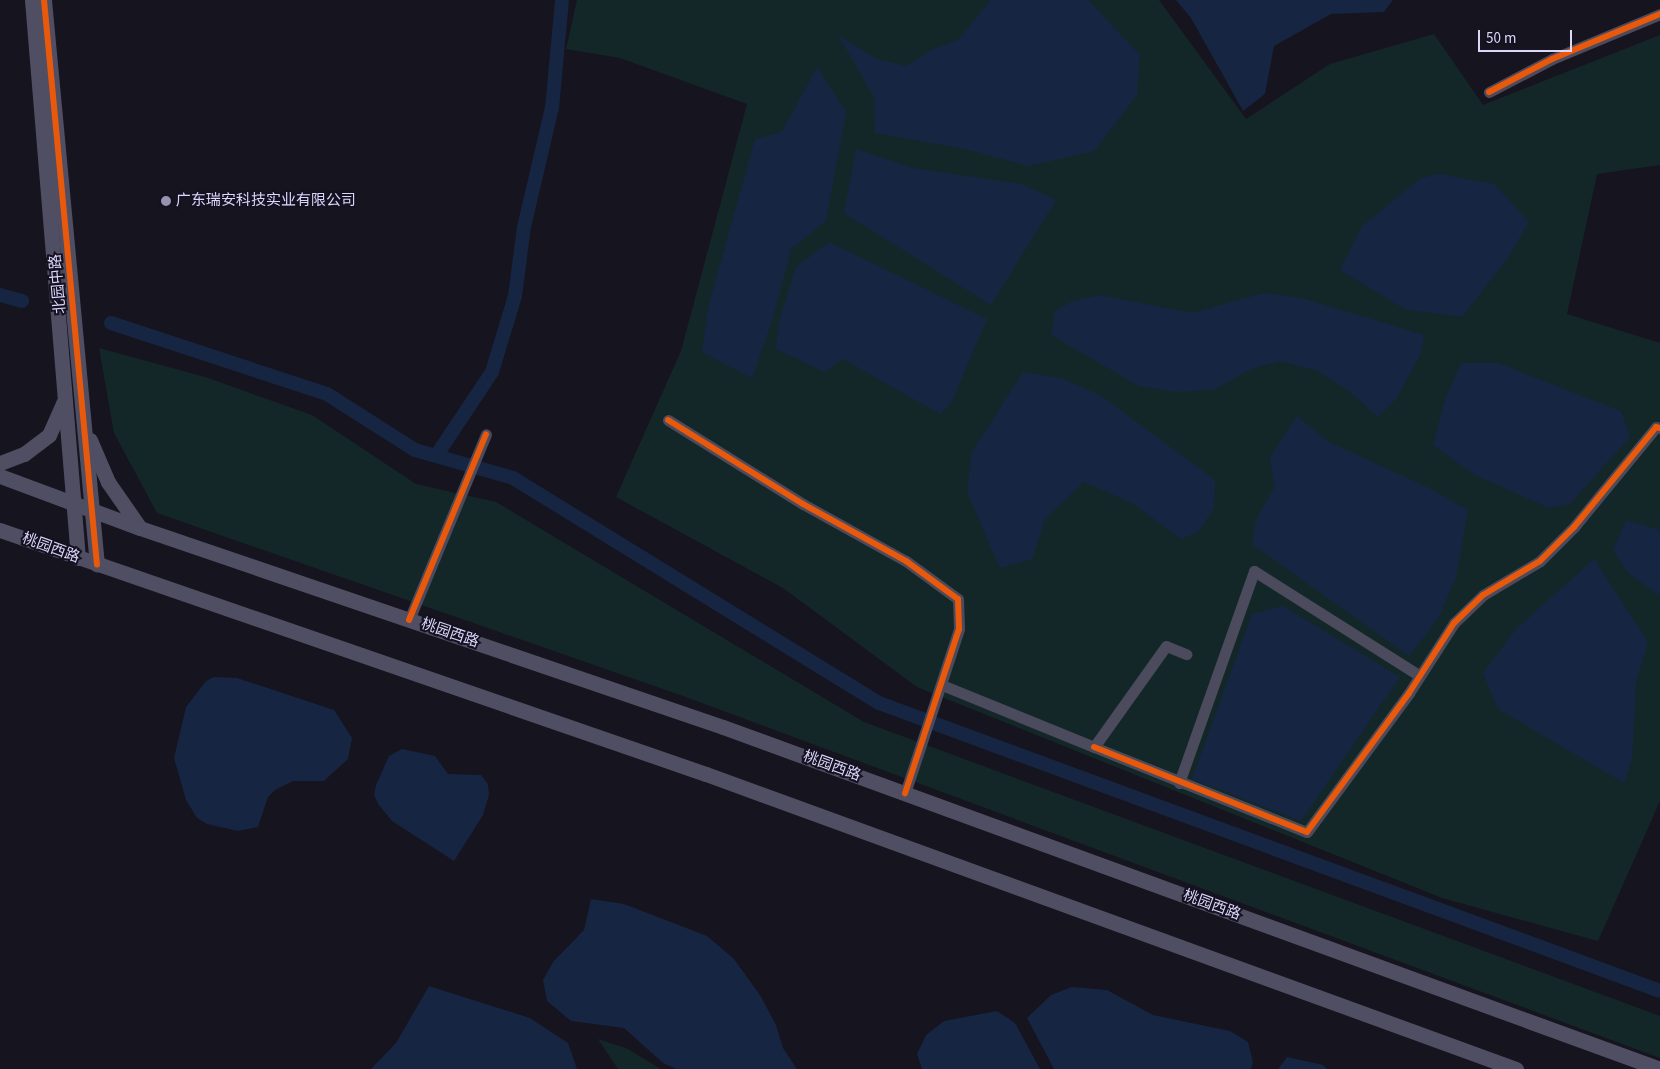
<!DOCTYPE html>
<html>
<head>
<meta charset="utf-8">
<style>
	body { margin:0 }
	#map { position:relative; width:1660px; height:1069px; overflow:hidden; background:#16141e; font-family:"Source Sans 3","Noto Sans SC",sans-serif }
	div>[style] { position:absolute }
	.green>* { inset:0; background:#142728 }
	.water>* { inset:0; background:#162542 }
	.canal>* { height:14px; margin:-7px; padding:0 7px; transform-origin:7px; border-radius:7px; background:#162542 }
	.street>* { height:11px; margin:-5.5px; padding:0 5.5px; transform-origin:5.5px; border-radius:5.5px; background:#4c4a5d }
	.secondary>* { height:15px; margin:-7.5px; padding:0 7.5px; transform-origin:7.5px; border-radius:7.5px; background:#504e63 }
	.cycleway>* { height:6px; margin:-3px; padding:0 3px; transform-origin:3px; border-radius:3px; background:#e8590c }
	.dots>* { width:14px; height:14px; translate:-50% -50%; box-sizing:border-box; border:2px solid #141121; border-radius:50% }
	span { translate:-50% -50%; white-space:nowrap; text-align:center; line-height:1.15; -webkit-text-stroke:4px #141121; paint-order:stroke }
	.poi-label { font-size:15px; color:#dcd6fa }
	.left { translate:0 -50%; text-align:left }
	.street-label { font-size:15px; color:#dcd6fa }
	.scale { position:absolute; left:1478px; top:30px; width:94px; height:22px; box-sizing:border-box; border:2px solid #dcd6fa; border-top:0; padding-left:6px; font-size:15px; line-height:18px; white-space:nowrap; color:#dcd6fa; -webkit-text-stroke:4px #141121; paint-order:stroke }
</style>
</head>
<body>
<div id="map">
	<div class="green">
		<i style="clip-path:polygon(577px 0,1159px 0,1246px 119px,1330px 64px,1434px 34px,1483px 105px,1660px 35px,1660px 165px,1597px 174px,1567px 314px,1660px 343px,1660px 801px,1598px 941px,1442px 898px,917px 687px,783px 588px,616px 497px,681px 351px,747px 104px,620px 58px,566px 49px)"></i>
		<i style="clip-path:polygon(99px 348px,205px 377px,312px 415px,416px 484px,496px 502px,864px 722px,1660px 1016px,1660px 1058px,683px 696px,157px 513px,114px 433px)"></i>
		<i style="clip-path:polygon(598px 1039px,628px 1049px,661px 1069px,618px 1069px)"></i>
	</div>
	<div class="water">
		<i style="clip-path:polygon(991px 0,1088px 0,1140px 55px,1137px 95px,1094px 151px,1029px 166px,965px 149px,875px 133px,874px 97px,838px 35px,877px 59px,906px 66px,933px 49px,958px 40px)"></i>
		<i style="clip-path:polygon(1176px 0,1393px 0,1384px 12px,1331px 14px,1274px 46px,1265px 94px,1243px 111px,1191px 18px)"></i>
		<i style="clip-path:polygon(817px 67px,846px 112px,826px 221px,791px 249px,773px 318px,752px 378px,702px 352px,709px 304px,755px 139px,782px 132px)"></i>
		<i style="clip-path:polygon(856px 149px,913px 168px,1022px 184px,1056px 200px,991px 305px,844px 213px)"></i>
		<i style="clip-path:polygon(1439px 174px,1494px 184px,1529px 222px,1507px 259px,1462px 317px,1404px 309px,1340px 270px,1362px 226px,1421px 178px)"></i>
		<i style="clip-path:polygon(829px 242px,987px 319px,951px 403px,940px 414px,843px 359px,824px 372px,776px 349px,779px 322px,796px 267px)"></i>
		<i style="clip-path:polygon(1264px 293px,1302px 298px,1424px 335px,1422px 351px,1396px 399px,1378px 417px,1350px 392px,1318px 371px,1280px 361px,1251px 369px,1215px 389px,1178px 392px,1139px 386px,1051px 335px,1055px 311px,1071px 302px,1099px 295px,1192px 313px)"></i>
		<i style="clip-path:polygon(1461px 363px,1498px 363px,1621px 411px,1630px 437px,1570px 504px,1549px 508px,1475px 475px,1433px 445px,1444px 402px)"></i>
		<i style="clip-path:polygon(1023px 372px,1061px 378px,1100px 395px,1215px 480px,1214px 508px,1198px 532px,1181px 539px,1132px 503px,1084px 482px,1045px 519px,1032px 559px,1000px 568px,967px 492px,972px 452px)"></i>
		<i style="clip-path:polygon(1297px 416px,1329px 442px,1433px 490px,1468px 510px,1456px 577px,1439px 617px,1409px 656px,1252px 544px,1256px 520px,1274px 488px,1270px 457px)"></i>
		<i style="clip-path:polygon(1626px 520px,1660px 530px,1660px 596px,1628px 573px,1613px 550px)"></i>
		<i style="clip-path:polygon(1594px 559px,1648px 642px,1636px 682px,1632px 760px,1624px 783px,1498px 709px,1483px 673px,1517px 628px)"></i>
		<i style="clip-path:polygon(1283px 606px,1400px 677px,1301px 821px,1192px 779px,1252px 614px)"></i>
		<i style="clip-path:polygon(214px 677px,237px 678px,334px 710px,352px 738px,348px 759px,324px 781px,293px 781px,275px 790px,268px 797px,258px 827px,238px 831px,207px 824px,197px 818px,186px 800px,174px 758px,186px 707px,206px 681px)"></i>
		<i style="clip-path:polygon(402px 749px,435px 756px,448px 774px,481px 775px,488px 784px,489px 795px,483px 815px,454px 861px,392px 821px,378px 804px,374px 795px,376px 785px,389px 756px)"></i>
		<i style="clip-path:polygon(591px 899px,624px 904px,707px 936px,734px 959px,760px 995px,776px 1025px,783px 1048px,797px 1069px,676px 1069px,663px 1063px,624px 1028px,571px 1021px,547px 1001px,543px 980px,553px 962px,584px 930px)"></i>
		<i style="clip-path:polygon(429px 986px,530px 1018px,568px 1043px,577px 1069px,371px 1069px,396px 1043px)"></i>
		<i style="clip-path:polygon(1072px 987px,1107px 990px,1153px 1015px,1230px 1031px,1248px 1042px,1253px 1062px,1251px 1069px,1054px 1069px,1027px 1018px,1051px 995px)"></i>
		<i style="clip-path:polygon(997px 1011px,1015px 1023px,1040px 1069px,922px 1069px,917px 1054px,926px 1035px,944px 1021px)"></i>
		<i style="clip-path:polygon(1287px 1057px,1323px 1065px,1327px 1069px,1278px 1069px)"></i>
	</div>
	<div class="canal">
		<i style="left:0;top:295px;width:23px;rotate:15deg"></i>
		<i style="left:111px;top:323px;width:227px;rotate:18.2deg"></i>
		<i style="left:327px;top:394px;width:104px;rotate:32.5deg"></i>
		<i style="left:415px;top:450px;width:102px;rotate:15.9deg"></i>
		<i style="left:513px;top:478px;width:430px;rotate:31.6deg"></i>
		<i style="left:879px;top:703px;width:832px;rotate:20.24deg"></i>
		<i style="left:436px;top:456px;width:101px;rotate:-56.3deg"></i>
		<i style="left:492px;top:372px;width:79px;rotate:-73.2deg"></i>
		<i style="left:515px;top:296px;width:70px;rotate:-82.6deg"></i>
		<i style="left:524px;top:227px;width:122px;rotate:-76.8deg"></i>
		<i style="left:552px;top:108px;width:107px;rotate:-84.7deg"></i>
	</div>
	<div class="street">
		<i style="left:1489px;top:92px;width:71px;rotate:-27.6deg"></i>
		<i style="left:1552px;top:59px;width:117px;rotate:-22.6deg"></i>
		<i style="left:668px;top:420px;width:159px;rotate:31.9deg"></i>
		<i style="left:803px;top:504px;width:118px;rotate:29deg"></i>
		<i style="left:906px;top:561px;width:64px;rotate:36.2deg"></i>
		<i style="left:958px;top:599px;width:30px;rotate:88deg"></i>
		<i style="left:959px;top:629px;width:173px;rotate:108.2deg"></i>
		<i style="left:409px;top:620px;width:201px;rotate:-67.5deg"></i>
		<i style="left:942px;top:685px;width:164px;rotate:22.2deg"></i>
		<i style="left:1094px;top:747px;width:124px;rotate:-54.5deg"></i>
		<i style="left:1166px;top:646px;width:22px;rotate:22deg"></i>
		<i style="left:1094px;top:747px;width:229px;rotate:21.8deg"></i>
		<i style="left:1307px;top:832px;width:172px;rotate:-53.7deg"></i>
		<i style="left:1409px;top:693px;width:83px;rotate:-57.3deg"></i>
		<i style="left:1454px;top:623px;width:40px;rotate:-44deg"></i>
		<i style="left:1483px;top:595px;width:66px;rotate:-30.8deg"></i>
		<i style="left:1540px;top:561px;width:48px;rotate:-45deg"></i>
		<i style="left:1574px;top:527px;width:129px;rotate:-50.6deg"></i>
		<i style="left:1656px;top:427px;width:4px;rotate:14deg"></i>
		<i style="left:1179px;top:783px;width:225px;rotate:-70.5deg"></i>
		<i style="left:1254px;top:571px;width:196px;rotate:32.3deg"></i>
	</div>
	<div class="secondary">
		<i style="left:32px;top:0;width:560px;rotate:85.29deg"></i>
		<i style="left:44px;top:0;width:567px;rotate:84.64deg"></i>
		<i style="left:90px;top:440px;width:46px;rotate:66.8deg"></i>
		<i style="left:108px;top:482px;width:56px;rotate:55.2deg"></i>
		<i style="left:0;top:463px;width:26px;rotate:-21deg"></i>
		<i style="left:24px;top:454px;width:31px;rotate:-37deg"></i>
		<i style="left:49px;top:435px;width:36px;rotate:-66deg"></i>
		<i style="left:0;top:476px;width:149px;rotate:20.4deg"></i>
		<i style="left:140px;top:528px;width:616px;rotate:18.85deg"></i>
		<i style="left:723px;top:727px;width:997px;rotate:20.05deg"></i>
		<i style="left:0;top:530px;width:747px;rotate:19.07deg"></i>
		<i style="left:706px;top:774px;width:862px;rotate:20.01deg"></i>
	</div>
	<div class="cycleway">
		<i style="left:44px;top:0;width:567px;rotate:84.64deg"></i>
		<i style="left:1489px;top:92px;width:71px;rotate:-27.6deg"></i>
		<i style="left:1552px;top:59px;width:117px;rotate:-22.6deg"></i>
		<i style="left:668px;top:420px;width:159px;rotate:31.9deg"></i>
		<i style="left:803px;top:504px;width:118px;rotate:29deg"></i>
		<i style="left:906px;top:561px;width:64px;rotate:36.2deg"></i>
		<i style="left:958px;top:599px;width:30px;rotate:88deg"></i>
		<i style="left:959px;top:629px;width:173px;rotate:108.2deg"></i>
		<i style="left:409px;top:620px;width:201px;rotate:-67.5deg"></i>
		<i style="left:1094px;top:747px;width:229px;rotate:21.8deg"></i>
		<i style="left:1307px;top:832px;width:172px;rotate:-53.7deg"></i>
		<i style="left:1409px;top:693px;width:83px;rotate:-57.3deg"></i>
		<i style="left:1454px;top:623px;width:40px;rotate:-44deg"></i>
		<i style="left:1483px;top:595px;width:66px;rotate:-30.8deg"></i>
		<i style="left:1540px;top:561px;width:48px;rotate:-45deg"></i>
		<i style="left:1574px;top:527px;width:129px;rotate:-50.6deg"></i>
		<i style="left:1656px;top:427px;width:4px;rotate:14deg"></i>
	</div>
	<div class="dots">
		<i style="left:166px;top:201px;background:#9792ad"></i>
	</div>
	<div class="poi-label">
		<span class="left" style="left:176px;top:201px">广东瑞安科技实业有限公司</span>
	</div>
	<div class="street-label">
		<span style="left:58px;top:284px;rotate:-95deg">北园中路</span>
		<span style="left:51px;top:548px;rotate:20deg">桃园西路</span>
		<span style="left:450px;top:633px;rotate:19deg">桃园西路</span>
		<span style="left:832px;top:766px;rotate:20deg">桃园西路</span>
		<span style="left:1212px;top:905px;rotate:20deg">桃园西路</span>
	</div>
	<div class="scale">50 m</div>
</div>
</body>
</html>
